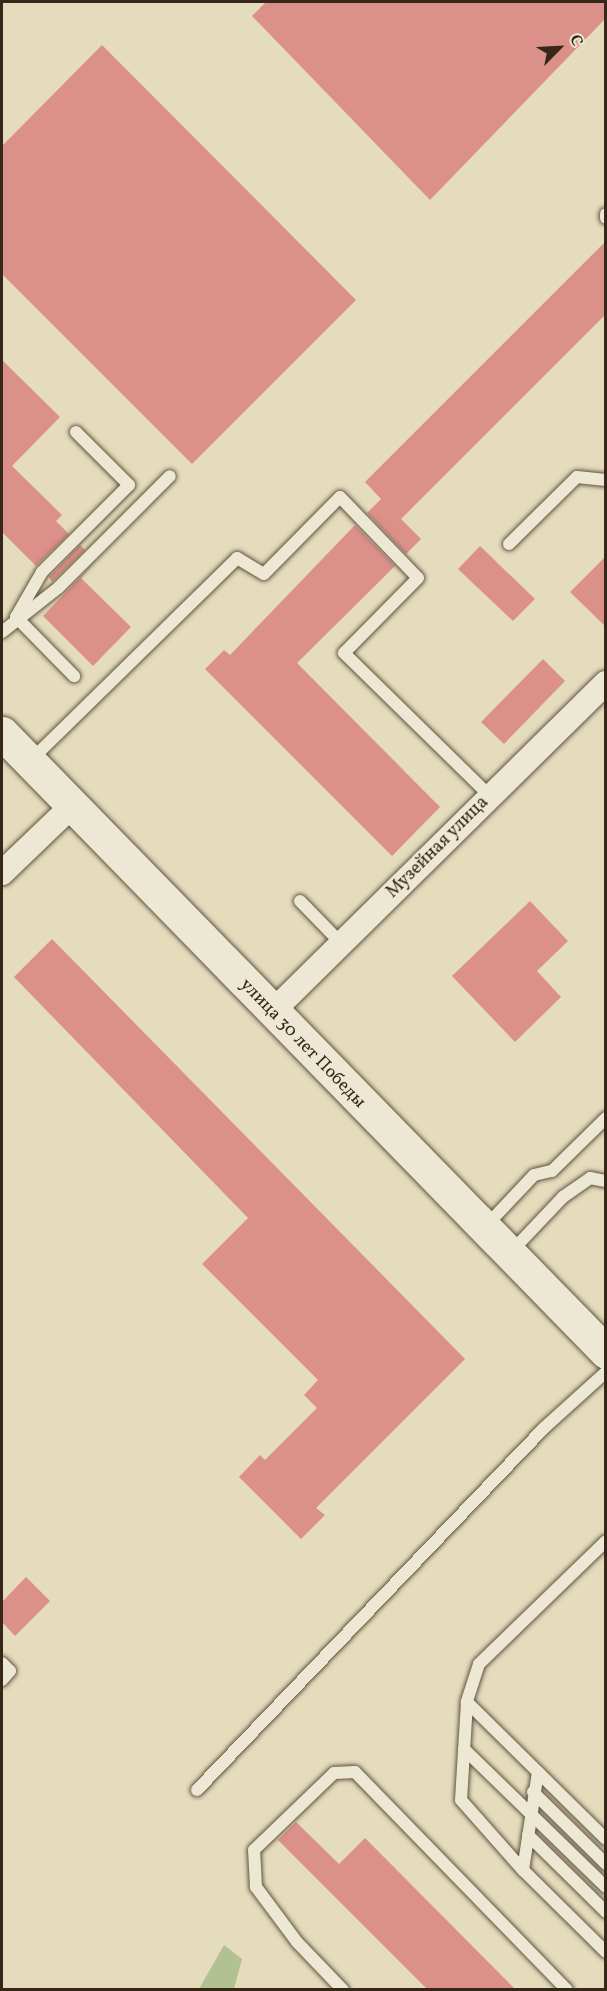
<!DOCTYPE html>
<html>
<head>
<meta charset="utf-8">
<style>
	body { margin:0 }
	#map { position:relative; width:607px; height:1991px; overflow:hidden; background:#e4dcbc; font-family:Vollkorn,serif }
	div>[style] { position:absolute }
	.green>* { inset:0; background:#b2c192 }
	.building>* { inset:0; background:#dc908a }
	.roads { filter:drop-shadow(0 0 2px #625441) drop-shadow(0 0 2px #625441) }
	.lane>* { height:12px; margin:-6px; padding:0 6px; transform-origin:6px; border-radius:6px; background:#ede8d3 }
	.street>* { height:24px; margin:-12px; padding:0 12px; transform-origin:12px; border-radius:12px; background:#ede8d3 }
	.secondary>* { height:33px; margin:-16.5px; padding:0 16.5px; transform-origin:16.5px; border-radius:16.5px; background:#ede8d3 }
	span { translate:-50% -50%; white-space:nowrap; text-align:center; line-height:1.15; -webkit-text-stroke:4.5px #ede8d3; paint-order:stroke }
	.street-label { font-size:18px; color:#362718 }
	.frame { position:absolute; inset:0; border:3px solid #362718; pointer-events:none }
	.north { position:absolute; left:529px; top:18px; width:60px; height:60px; -webkit-text-stroke:4px #ede8d3; paint-order:stroke; rotate:66deg; font-size:16px; font-weight:700; line-height:24px; text-align:center; color:#362718 }
	.north::after { content:''; display:block; margin:auto; width:21px; height:27px; background:#362718; clip-path:polygon(50% 0,100% 100%,50% 72%,0 100%) }
</style>
</head>
<body>
<div id="map">
	<div class="green">
		<i style="clip-path:polygon(224px 1945px,242px 1959px,234px 1989px,199px 1989px)"></i>
	</div>
	<div class="building">
		<i style="clip-path:polygon(266px 2px,606px 2px,606px 18px,430px 200px,252px 16px)"></i>
		<i style="clip-path:polygon(102px 45px,356px 300px,192px 464px,2px 274px,2px 146px)"></i>
		<i style="clip-path:polygon(606px 241px,606px 314px,401px 519px,421px 539px,406px 554px,367px 513px,381px 499px,365px 482px)"></i>
		<i style="clip-path:polygon(2px 360px,60px 417px,12px 466px,62px 515px,56px 521px,69px 534px,36px 566px,2px 532px)"></i>
		<i style="clip-path:polygon(355px 525px,395px 566px,297px 663px,440px 807px,392px 856px,205px 669px,224px 650px,230px 655px)"></i>
		<i style="clip-path:polygon(80px 545px,85px 550px,52px 582px,49px 577px)"></i>
		<i style="clip-path:polygon(480px 546px,535px 599px,513px 621px,458px 569px)"></i>
		<i style="clip-path:polygon(606px 556px,606px 627px,570px 592px)"></i>
		<i style="clip-path:polygon(96px 561px,81px 578px,131px 627px,93px 666px,43px 616px)"></i>
		<i style="clip-path:polygon(543px 659px,565px 681px,504px 744px,481px 722px)"></i>
		<i style="clip-path:polygon(530px 901px,568px 941px,537px 971px,561px 997px,515px 1042px,452px 976px)"></i>
		<i style="clip-path:polygon(52px 939px,465px 1359px,316px 1508px,325px 1515px,301px 1539px,239px 1477px,260px 1455px,265px 1460px,317px 1408px,304px 1395px,318px 1380px,202px 1264px,248px 1218px,14px 977px)"></i>
		<i style="clip-path:polygon(26px 1577px,50px 1601px,15px 1636px,2px 1622px,2px 1602px)"></i>
		<i style="clip-path:polygon(296px 1822px,339px 1864px,365px 1838px,515px 1989px,427px 1989px,278px 1840px)"></i>
	</div>
	<div class="roads">
		<div class="lane">
			<i style="left:606px;top:214px;width:4px;rotate:90deg"></i>
			<i style="left:509px;top:544px;width:95px;rotate:-44.6deg"></i>
			<i style="left:577px;top:477px;width:29px;rotate:6deg"></i>
			<i style="left:16px;top:617px;width:52px;rotate:-60deg"></i>
			<i style="left:42px;top:572px;width:123px;rotate:-45deg"></i>
			<i style="left:129px;top:485px;width:75px;rotate:-135deg"></i>
			<i style="left:16px;top:617px;width:83px;rotate:45.5deg"></i>
			<i style="left:2px;top:632px;width:71px;rotate:-38.2deg"></i>
			<i style="left:58px;top:588px;width:158px;rotate:-45deg"></i>
			<i style="left:30px;top:761px;width:290px;rotate:-44.4deg"></i>
			<i style="left:237px;top:558px;width:31px;rotate:31deg"></i>
			<i style="left:264px;top:574px;width:108px;rotate:-45.4deg"></i>
			<i style="left:340px;top:497px;width:112px;rotate:46.1deg"></i>
			<i style="left:418px;top:578px;width:105px;rotate:134.6deg"></i>
			<i style="left:344px;top:653px;width:204px;rotate:44.4deg"></i>
			<i style="left:300px;top:901px;width:60px;rotate:45.7deg"></i>
			<i style="left:485px;top:1227px;width:71px;rotate:-46.7deg"></i>
			<i style="left:534px;top:1175px;width:18px;rotate:-13deg"></i>
			<i style="left:552px;top:1171px;width:76px;rotate:-44.5deg"></i>
			<i style="left:510px;top:1253px;width:77px;rotate:-46.6deg"></i>
			<i style="left:563px;top:1197px;width:33px;rotate:-35deg"></i>
			<i style="left:590px;top:1178px;width:16px;rotate:11deg"></i>
			<i style="left:606px;top:1541px;width:177px;rotate:135.9deg"></i>
			<i style="left:479px;top:1664px;width:40px;rotate:108deg"></i>
			<i style="left:467px;top:1702px;width:98px;rotate:93.5deg"></i>
			<i style="left:461px;top:1800px;width:94px;rotate:48.5deg"></i>
			<i style="left:523px;top:1870px;width:117px;rotate:44.7deg"></i>
			<i style="left:2px;top:1663px;width:11px;rotate:45deg"></i>
			<i style="left:10px;top:1671px;width:12px;rotate:132deg"></i>
			<i style="left:467px;top:1702px;width:195px;rotate:44.6deg"></i>
			<i style="left:464px;top:1749px;width:198px;rotate:44.2deg"></i>
			<i style="left:197px;top:1790px;width:501px;rotate:-46.21deg"></i>
			<i style="left:544px;top:1428px;width:84px;rotate:-42.1deg"></i>
			<i style="left:533px;top:1792px;width:103px;rotate:44.6deg"></i>
			<i style="left:528px;top:1835px;width:110px;rotate:44.6deg"></i>
			<i style="left:523px;top:1870px;width:99px;rotate:-81.3deg"></i>
			<i style="left:343px;top:1990px;width:66px;rotate:-133.8deg"></i>
			<i style="left:297px;top:1942px;width:69px;rotate:-126.7deg"></i>
			<i style="left:256px;top:1887px;width:37px;rotate:-93deg"></i>
			<i style="left:254px;top:1850px;width:111px;rotate:-43.9deg"></i>
			<i style="left:334px;top:1773px;width:21px;rotate:-3deg"></i>
			<i style="left:355px;top:1772px;width:304px;rotate:45.8deg"></i>
		</div>
		<div class="street">
			<i style="left:2px;top:873px;width:98px;rotate:-43.8deg"></i>
			<i style="left:271px;top:1013px;width:470px;rotate:-44.6deg"></i>
		</div>
		<div class="secondary">
			<i style="left:2px;top:733px;width:865px;rotate:45.7deg"></i>
		</div>
	</div>
	<div class="street-label">
		<span style="left:438px;top:848px;rotate:-45deg">Музейная улица</span>
		<span style="left:302px;top:1044px;rotate:46deg">улица 30 лет Победы</span>
	</div>
	<div class="frame"></div>
	<div class="north">С</div>
</div>
</body>
</html>
